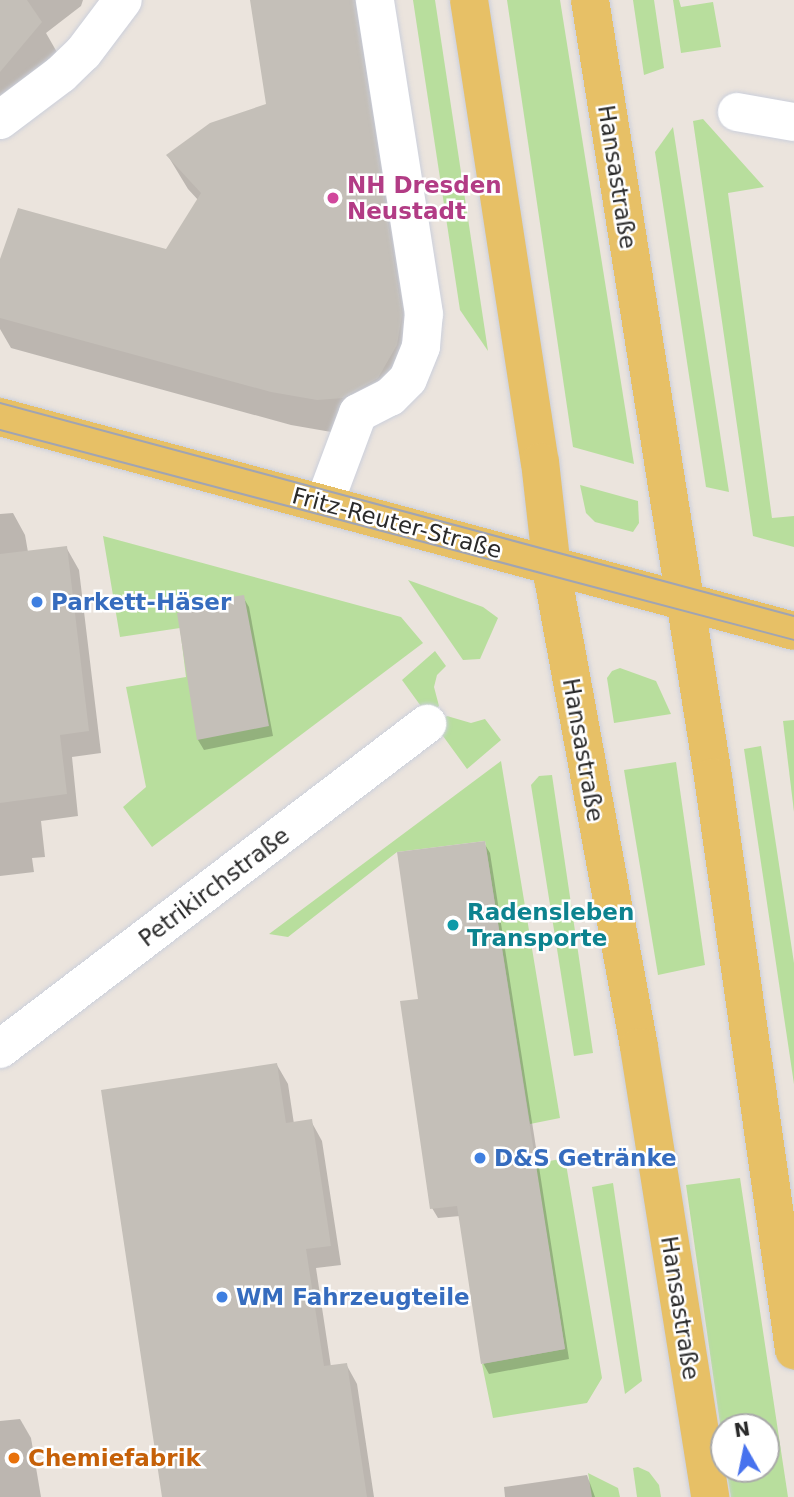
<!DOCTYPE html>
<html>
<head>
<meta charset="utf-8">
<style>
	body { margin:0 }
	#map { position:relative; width:794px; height:1497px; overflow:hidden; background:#ebe4dd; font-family:"DejaVu Sans",sans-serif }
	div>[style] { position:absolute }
	.green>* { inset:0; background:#b8de9d }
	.shadow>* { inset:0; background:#0003 }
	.building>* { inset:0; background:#c4bfb8 }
	.roads { filter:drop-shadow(0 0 2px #cbcfdb) drop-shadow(0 0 2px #cbcfdb) }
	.minor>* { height:38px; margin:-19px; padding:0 19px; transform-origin:19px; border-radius:19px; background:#fff }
	.major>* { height:38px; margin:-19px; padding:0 19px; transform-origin:19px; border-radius:19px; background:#e7c066 }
	.tram>* { height:2px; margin:-1px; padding:0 1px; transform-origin:1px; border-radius:1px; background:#a0a4b3 }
	.dots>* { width:19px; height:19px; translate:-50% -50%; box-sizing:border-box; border:4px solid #fff; border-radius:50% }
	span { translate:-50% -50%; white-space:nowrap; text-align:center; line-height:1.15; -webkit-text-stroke:5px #fff; paint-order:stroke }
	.street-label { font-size:23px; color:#2a2a2a }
	.hotel-label { font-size:23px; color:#b23c85; font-weight:700 }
	.left { translate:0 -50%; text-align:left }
	.shop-label { font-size:23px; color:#366cbe; font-weight:700 }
	.culture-label { font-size:23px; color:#0d838f; font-weight:700 }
	.food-label { font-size:23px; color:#c56008; font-weight:700 }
	.north { position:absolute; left:710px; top:1413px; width:70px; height:70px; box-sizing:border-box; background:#fff; border:2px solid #aaa; border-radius:50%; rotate:351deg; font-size:19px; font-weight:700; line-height:28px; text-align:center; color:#2a2a2a }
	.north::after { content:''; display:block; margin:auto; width:24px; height:32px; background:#4772ee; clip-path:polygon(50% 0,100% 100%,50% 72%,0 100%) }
</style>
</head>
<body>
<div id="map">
	<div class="green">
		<i style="clip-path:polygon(413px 0,435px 0,488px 351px,460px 310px)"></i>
		<i style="clip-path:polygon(507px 0,560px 0,634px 464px,573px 447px)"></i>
		<i style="clip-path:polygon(633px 0,654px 0,664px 68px,644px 75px)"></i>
		<i style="clip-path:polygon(673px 0,679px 0,681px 7px,713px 2px,721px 47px,681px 53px)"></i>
		<i style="clip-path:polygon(703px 119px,764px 187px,728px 193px,772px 518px,794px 516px,794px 547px,753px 536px,693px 121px)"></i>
		<i style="clip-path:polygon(673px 127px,729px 492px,706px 487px,655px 152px)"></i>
		<i style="clip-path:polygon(580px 485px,638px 501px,639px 523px,633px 532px,595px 522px,586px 513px)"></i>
		<i style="clip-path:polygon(103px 536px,401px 617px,423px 643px,152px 847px,123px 807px,146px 787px,126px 687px,186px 677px,180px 628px,120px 637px)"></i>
		<i style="clip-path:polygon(408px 580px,483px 607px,498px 618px,480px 659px,463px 660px)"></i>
		<i style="clip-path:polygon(435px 651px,446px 666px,437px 675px,434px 687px,439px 706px,428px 716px,402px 680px)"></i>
		<i style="clip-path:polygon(620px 668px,656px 681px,671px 714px,614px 723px,607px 678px,612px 671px)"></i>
		<i style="clip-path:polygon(447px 716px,471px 723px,485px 719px,501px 740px,467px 769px,435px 725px)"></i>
		<i style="clip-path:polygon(794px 720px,794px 812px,783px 721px)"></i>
		<i style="clip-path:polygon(761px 746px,794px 963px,794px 1084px,744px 749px)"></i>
		<i style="clip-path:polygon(501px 761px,560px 1118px,530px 1124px,485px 841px,397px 852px,288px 937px,269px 934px)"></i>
		<i style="clip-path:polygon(676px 762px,705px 965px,658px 975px,624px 770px)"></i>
		<i style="clip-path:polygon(552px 775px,593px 1053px,574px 1056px,531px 785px,539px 776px)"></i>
		<i style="clip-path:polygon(565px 1158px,602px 1378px,587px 1403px,493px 1418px,482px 1364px,565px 1349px,535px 1164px)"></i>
		<i style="clip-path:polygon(740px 1178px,778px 1431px,788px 1497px,731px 1497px,726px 1469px,766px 1469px,766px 1427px,724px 1427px,724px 1452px,686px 1185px)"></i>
		<i style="clip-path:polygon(613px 1183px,642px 1381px,625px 1394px,592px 1187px)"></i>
		<i style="clip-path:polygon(638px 1467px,649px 1472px,659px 1485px,661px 1497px,637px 1497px,633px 1468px)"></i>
		<i style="clip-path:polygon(588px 1473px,618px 1488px,620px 1497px,592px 1497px)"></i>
	</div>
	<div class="shadow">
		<i style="clip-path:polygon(0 0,83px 0,81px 6px,46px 33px,58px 54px,0 124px)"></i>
		<i style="clip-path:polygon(252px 0,372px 0,420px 349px,337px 433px,291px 425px,11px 348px,0 329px,0 267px,166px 251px,199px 201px,188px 189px,168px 156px,268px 105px)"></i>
		<i style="clip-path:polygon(13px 513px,25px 535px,28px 552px,66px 547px,79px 570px,101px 753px,72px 757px,78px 816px,41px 821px,45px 857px,32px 858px,34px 872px,0 876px,0 514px)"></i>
		<i style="clip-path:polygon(243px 597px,249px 607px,273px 736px,204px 750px,198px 740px)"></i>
		<i style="clip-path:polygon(484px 843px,490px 853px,569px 1359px,489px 1374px,483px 1363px,460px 1216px,438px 1218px,432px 1208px,419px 1000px)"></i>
		<i style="clip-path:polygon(277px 1065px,288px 1084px,294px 1124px,311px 1121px,322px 1141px,341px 1265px,316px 1268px,331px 1367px,346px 1364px,357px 1384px,374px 1497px,163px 1497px)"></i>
		<i style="clip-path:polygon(20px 1419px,31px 1438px,41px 1497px,0 1497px,0 1421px)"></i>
		<i style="clip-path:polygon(587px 1475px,595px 1497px,505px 1497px,504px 1487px)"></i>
	</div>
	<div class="building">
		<i style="clip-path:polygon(0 0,27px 0,42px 22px,0 72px)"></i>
		<i style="clip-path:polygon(250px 0,354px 0,402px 315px,397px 345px,378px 378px,343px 398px,317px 400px,271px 392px,0 318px,0 259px,18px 208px,166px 249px,201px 193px,166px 155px,210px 123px,266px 104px)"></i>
		<i style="clip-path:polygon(67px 546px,89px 731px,60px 735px,67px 794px,0 803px,0 554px)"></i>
		<i style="clip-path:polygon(244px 595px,269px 726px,197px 740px,177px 613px,188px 610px,188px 604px)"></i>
		<i style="clip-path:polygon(485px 841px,565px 1349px,481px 1364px,457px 1206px,430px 1209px,400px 1001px,418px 999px,397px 852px)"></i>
		<i style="clip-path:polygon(277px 1063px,286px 1123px,312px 1119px,331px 1246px,306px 1249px,324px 1366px,347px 1363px,367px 1497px,162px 1497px,101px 1090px)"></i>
	</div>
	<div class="roads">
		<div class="minor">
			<i style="left:737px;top:112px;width:58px;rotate:10deg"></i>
			<i style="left:0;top:120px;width:76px;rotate:-37deg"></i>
			<i style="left:61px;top:74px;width:30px;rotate:-44deg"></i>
			<i style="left:83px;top:53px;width:66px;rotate:-53deg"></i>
			<i style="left:324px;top:504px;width:97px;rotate:-69.5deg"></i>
			<i style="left:358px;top:413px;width:36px;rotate:-27deg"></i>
			<i style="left:390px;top:397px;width:25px;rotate:-45deg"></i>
			<i style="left:408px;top:379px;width:35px;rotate:-68deg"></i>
			<i style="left:421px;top:346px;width:32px;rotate:-85deg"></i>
			<i style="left:424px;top:314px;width:318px;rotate:-98.9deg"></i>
			<i style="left:0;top:1049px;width:537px;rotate:-37.28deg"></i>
		</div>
		<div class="major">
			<i style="left:469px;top:0;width:467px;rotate:81.3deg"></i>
			<i style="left:540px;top:462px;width:117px;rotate:83.6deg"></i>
			<i style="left:553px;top:578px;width:477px;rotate:79.6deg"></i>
			<i style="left:639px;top:1047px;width:456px;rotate:81deg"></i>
			<i style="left:590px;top:0;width:787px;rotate:81deg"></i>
			<i style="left:713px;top:777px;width:579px;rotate:81.95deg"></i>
			<i style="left:0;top:417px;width:822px;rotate:15.08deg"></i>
		</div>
	</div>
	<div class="tram">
		<i style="left:0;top:403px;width:822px;rotate:15.02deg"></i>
		<i style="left:0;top:430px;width:821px;rotate:14.81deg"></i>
	</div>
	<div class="dots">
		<i style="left:333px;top:198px;background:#d1479c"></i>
		<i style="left:37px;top:602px;background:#3f7fe0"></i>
		<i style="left:453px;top:925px;background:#0f9aa8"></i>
		<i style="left:480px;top:1158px;background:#3f7fe0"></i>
		<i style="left:222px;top:1297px;background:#3f7fe0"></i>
		<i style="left:14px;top:1458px;background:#e8710a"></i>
	</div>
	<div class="street-label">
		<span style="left:617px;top:177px;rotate:81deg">Hansastraße</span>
		<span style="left:397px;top:523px;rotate:15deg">Fritz-Reuter-Straße</span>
		<span style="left:583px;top:750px;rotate:80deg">Hansastraße</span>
		<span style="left:214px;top:887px;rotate:-37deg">Petrikirchstraße</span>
		<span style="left:680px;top:1308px;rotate:81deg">Hansastraße</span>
	</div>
	<div class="hotel-label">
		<span class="left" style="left:347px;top:198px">NH Dresden<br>Neustadt</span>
	</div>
	<div class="shop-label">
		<span class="left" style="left:51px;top:602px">Parkett-Häser</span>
		<span class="left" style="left:494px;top:1158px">D&amp;S Getränke</span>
		<span class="left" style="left:236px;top:1297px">WM Fahrzeugteile</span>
	</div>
	<div class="culture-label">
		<span class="left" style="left:467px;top:925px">Radensleben<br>Transporte</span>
	</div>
	<div class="food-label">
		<span class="left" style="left:28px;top:1458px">Chemiefabrik</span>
	</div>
	<div class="north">N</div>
</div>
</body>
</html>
